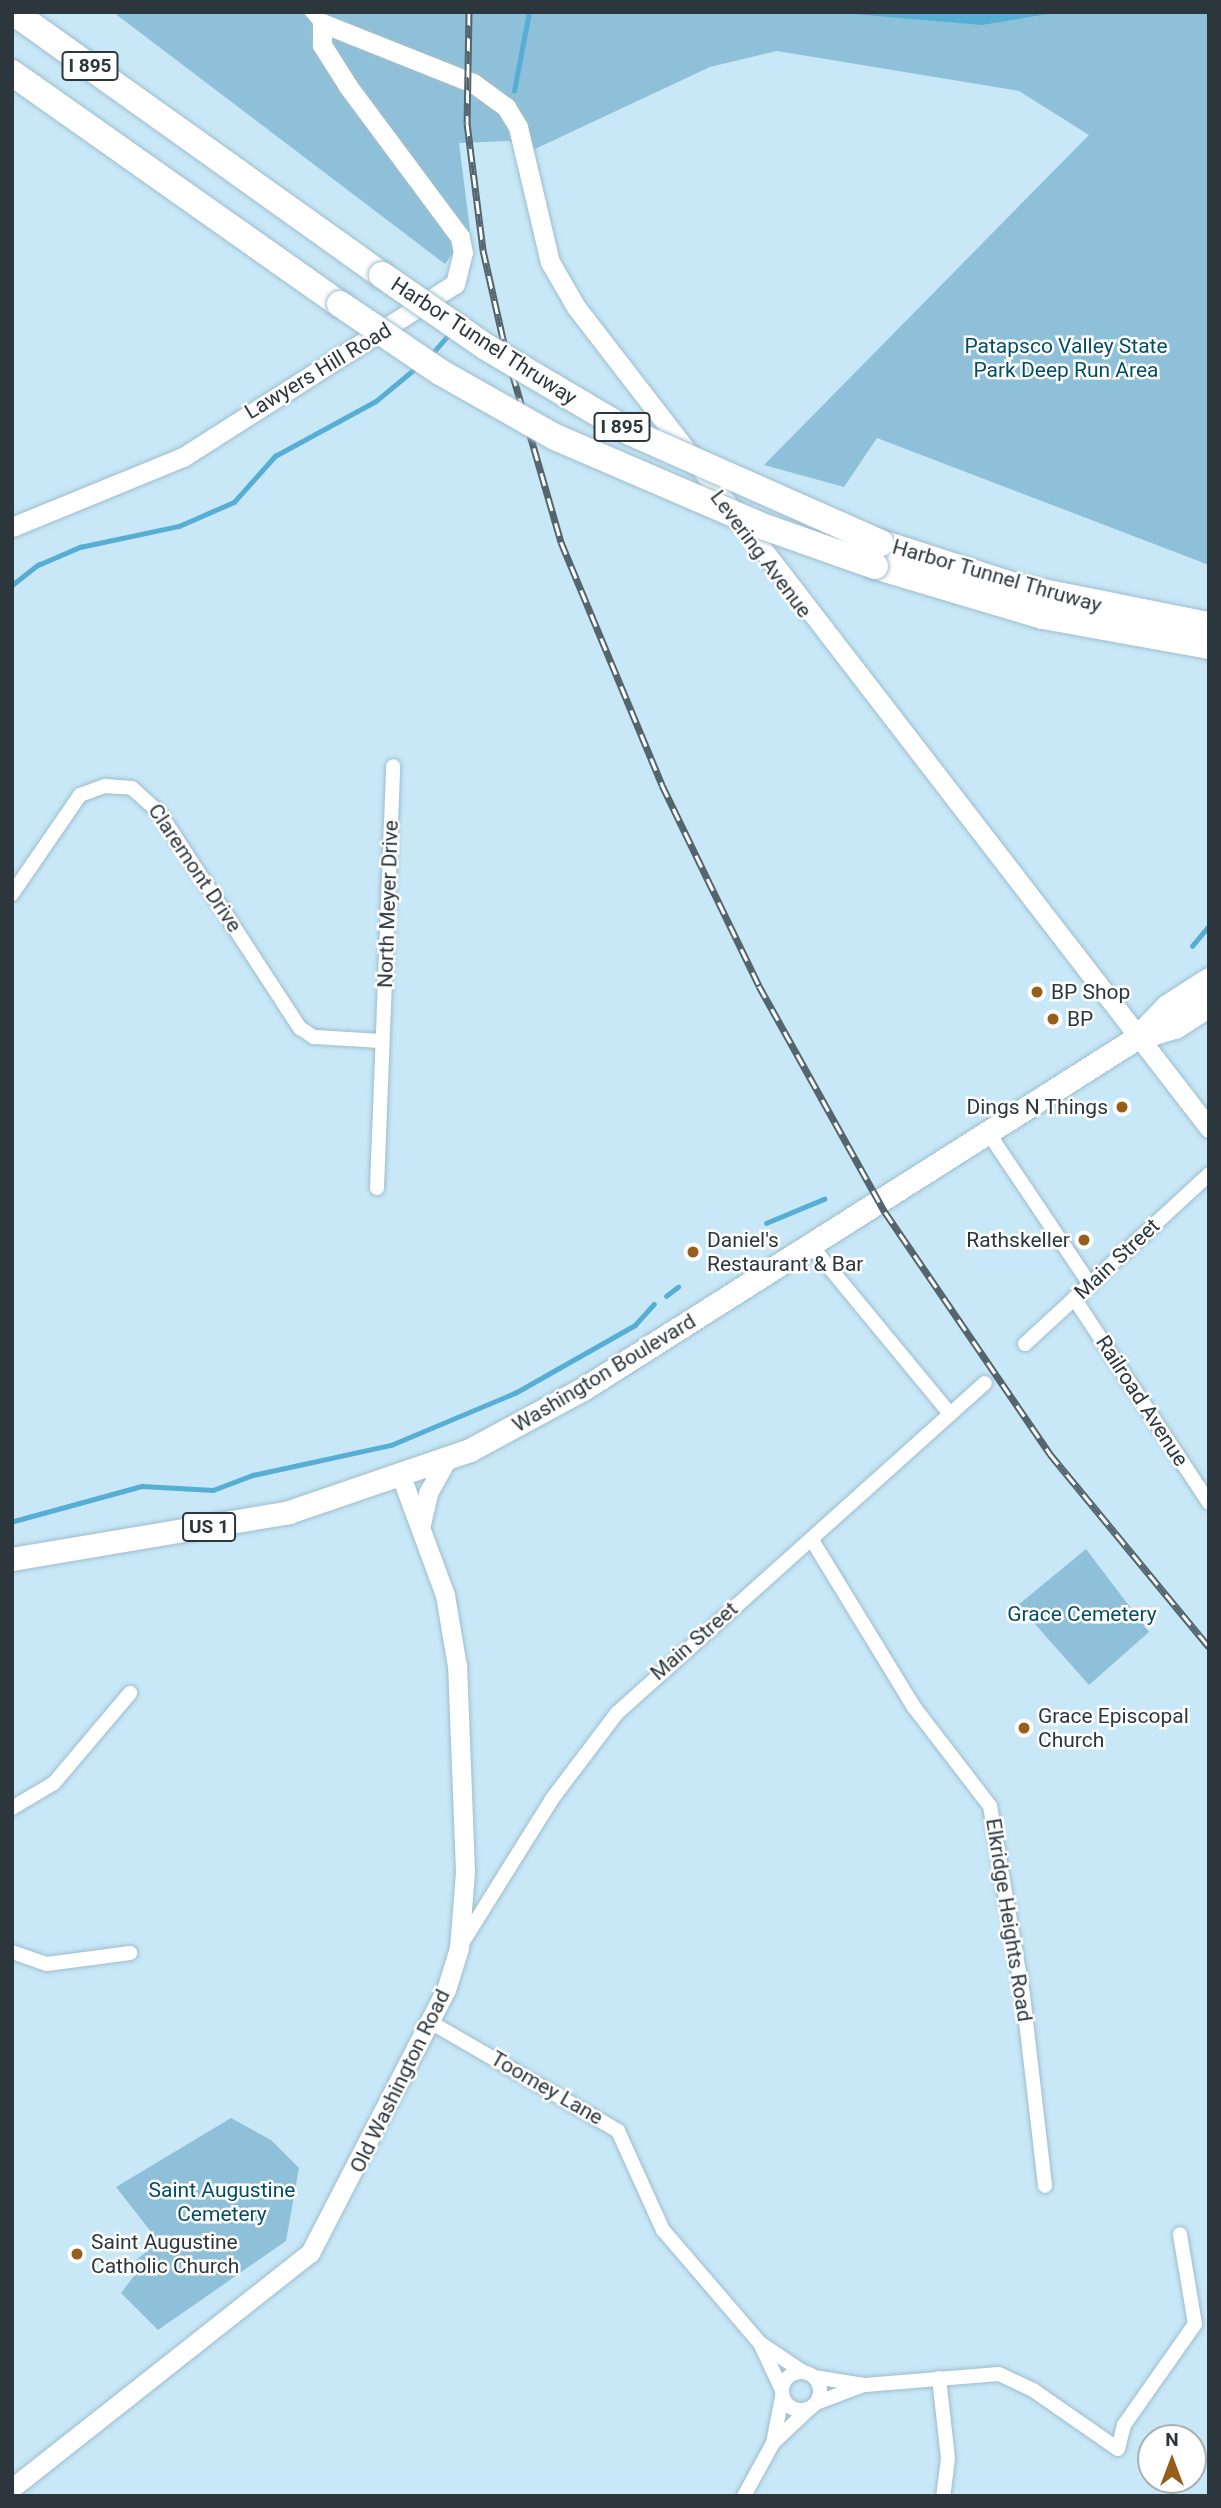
<!DOCTYPE html>
<html>
<head>
<meta charset="utf-8">
<style>
	body { margin:0 }
	#map { position:relative; width:1221px; height:2508px; overflow:hidden; background:#c8e8f8; font-family:Roboto,sans-serif }
	div>[style] { position:absolute }
	.green>* { inset:0; background:#8ec1d9 }
	.water>* { inset:0; background:#56aed4 }
	.stream>* { height:4.5px; margin:-2.25px; padding:0 2.25px; transform-origin:2.25px; border-radius:2.25px; background:#56aed4 }
	.roads { filter:drop-shadow(0 0 2px #9ebdcd) drop-shadow(0 0 2px #9ebdcd) }
	.street>* { height:14px; margin:-7px; padding:0 7px; transform-origin:7px; border-radius:7px; background:#fff }
	.street>.ring { margin:-7px; padding:0; box-sizing:content-box; background:none; border:14px solid #fff; border-radius:50% }
	.secondary>* { height:19px; margin:-9.5px; padding:0 9.5px; transform-origin:9.5px; border-radius:9.5px; background:#fff }
	.primary>* { height:23px; margin:-11.5px; padding:0 11.5px; transform-origin:11.5px; border-radius:11.5px; background:#fff }
	.highway>* { height:26px; margin:-13px; padding:0 13px; transform-origin:13px; border-radius:13px; background:#fff }
	.rail>* { height:7px; margin-top:-3.5px; transform-origin:0; background:repeating-linear-gradient(90deg,#fff 0 13px,#54656e 0 26px); box-sizing:border-box; border-block:2px solid #54656e }
	.bridges { filter:drop-shadow(0 0 2px #9ebdcd) drop-shadow(0 0 2px #9ebdcd) }
	.highway-bridge>* { height:26px; margin:-13px; padding:0 13px; transform-origin:13px; border-radius:13px; background:#fff }
	.dots>* { width:19px; height:19px; translate:-50% -50%; box-sizing:border-box; border:4px solid #fff; border-radius:50% }
	span { translate:-50% -50%; white-space:nowrap; text-align:center; line-height:1.15; -webkit-text-stroke:5px #fff; paint-order:stroke }
	.shield-label span { padding:2px 5px; background:#fff; border:2px solid; border-radius:5px; -webkit-text-stroke-width:0 }
	.shield-label { font-size:19px; color:#2b373d; font-weight:700 }
	.street-label { font-size:21px; color:#2b373d }
	.park-label { font-size:21px; color:#004e68 }
	.poi-label { font-size:21px; color:#2b373d }
	.left { translate:0 -50%; text-align:left }
	.right { translate:-100% -50%; text-align:right }
	.frame { position:absolute; inset:0; border:14px solid #2b373d; pointer-events:none }
	.north { position:absolute; left:1137px; top:2424px; width:70px; height:70px; box-sizing:border-box; background:#fff; border:2px solid #aaafb1; border-radius:50%; rotate:0deg; font-size:19px; font-weight:700; line-height:28px; text-align:center; color:#2b373d }
	.north::after { content:''; display:block; margin:auto; width:24px; height:32px; background:#975e1b; clip-path:polygon(50% 0,100% 100%,50% 72%,0 100%) }
</style>
</head>
<body>
<div id="map">
	<div class="green">
		<i style="clip-path:polygon(113px 12px,1209px 12px,1209px 565px,877px 438px,844px 487px,764px 465px,1089px 135px,1019px 91px,777px 51px,710px 67px,535px 149px,510px 141px,459px 143px,470px 230px,445px 264px)"></i>
		<i style="clip-path:polygon(1086px 1549px,1149px 1632px,1089px 1685px,1018px 1605px)"></i>
		<i style="clip-path:polygon(231px 2118px,271px 2140px,299px 2168px,286px 2241px,158px 2330px,121px 2293px,141px 2267px,136px 2260px,159px 2242px,116px 2187px)"></i>
	</div>
	<div class="water">
		<i style="clip-path:polygon(831px 12px,1059px 12px,982px 25px)"></i>
	</div>
	<div class="stream">
		<i style="left:514px;top:91px;width:80px;rotate:-79.2deg"></i>
		<i style="left:431px;top:355px;width:30px;rotate:-49deg"></i>
		<i style="left:12px;top:585px;width:33px;rotate:-38deg"></i>
		<i style="left:38px;top:565px;width:46px;rotate:-23.2deg"></i>
		<i style="left:80px;top:547px;width:101px;rotate:-12deg"></i>
		<i style="left:179px;top:526px;width:60px;rotate:-23.6deg"></i>
		<i style="left:234px;top:502px;width:62px;rotate:-48.3deg"></i>
		<i style="left:275px;top:456px;width:115px;rotate:-28.6deg"></i>
		<i style="left:376px;top:401px;width:53px;rotate:-39.7deg"></i>
		<i style="left:1192px;top:946px;width:26px;rotate:-50deg"></i>
		<i style="left:766px;top:1223px;width:63px;rotate:-22.5deg"></i>
		<i style="left:666px;top:1296px;width:15px;rotate:-37deg"></i>
		<i style="left:14px;top:1521px;width:133px;rotate:-15.3deg"></i>
		<i style="left:142px;top:1486px;width:71px;rotate:3.2deg"></i>
		<i style="left:213px;top:1490px;width:43px;rotate:-20.6deg"></i>
		<i style="left:253px;top:1475px;width:141px;rotate:-12.3deg"></i>
		<i style="left:391px;top:1445px;width:134px;rotate:-22.8deg"></i>
		<i style="left:515px;top:1393px;width:138px;rotate:-29.5deg"></i>
		<i style="left:635px;top:1325px;width:28px;rotate:-48deg"></i>
	</div>
	<div class="roads">
		<div class="street">
			<i style="left:312px;top:12px;width:15px;rotate:48deg"></i>
			<i style="left:12px;top:894px;width:120px;rotate:-55.5deg"></i>
			<i style="left:80px;top:795px;width:27px;rotate:-20deg"></i>
			<i style="left:105px;top:786px;width:27px;rotate:4deg"></i>
			<i style="left:132px;top:788px;width:36px;rotate:42deg"></i>
			<i style="left:159px;top:812px;width:258px;rotate:56.9deg"></i>
			<i style="left:300px;top:1028px;width:17px;rotate:33deg"></i>
			<i style="left:314px;top:1037px;width:68px;rotate:3.4deg"></i>
			<i style="left:987px;top:1131px;width:184px;rotate:56.1deg"></i>
			<i style="left:377px;top:1188px;width:422px;rotate:-87.8deg"></i>
			<i style="left:810px;top:1244px;width:220px;rotate:50.5deg"></i>
			<i style="left:1074px;top:1298px;width:245px;rotate:56.6deg"></i>
			<i style="left:1025px;top:1344px;width:251px;rotate:-42.7deg"></i>
			<i style="left:812px;top:1540px;width:196px;rotate:58.6deg"></i>
			<i style="left:914px;top:1707px;width:125px;rotate:52.5deg"></i>
			<i style="left:990px;top:1806px;width:192px;rotate:80.1deg"></i>
			<i style="left:1023px;top:1995px;width:192px;rotate:83.4deg"></i>
			<i style="left:12px;top:1808px;width:49px;rotate:-30.8deg"></i>
			<i style="left:54px;top:1783px;width:118px;rotate:-49.8deg"></i>
			<i style="left:459px;top:1948px;width:176px;rotate:-58deg"></i>
			<i style="left:552px;top:1799px;width:108px;rotate:-52.9deg"></i>
			<i style="left:617px;top:1713px;width:494px;rotate:-41.9deg"></i>
			<i style="left:12px;top:1952px;width:37px;rotate:19deg"></i>
			<i style="left:47px;top:1964px;width:84px;rotate:-7.5deg"></i>
			<i style="left:432px;top:2023px;width:215px;rotate:30.1deg"></i>
			<i style="left:618px;top:2131px;width:109px;rotate:65.6deg"></i>
			<i style="left:663px;top:2230px;width:149px;rotate:49.4deg"></i>
			<i style="left:760px;top:2343px;width:50px;rotate:65deg"></i>
			<i style="left:760px;top:2343px;width:52px;rotate:34deg"></i>
			<i class="ring" style="left:782px;top:2372px;width:24px;height:24px"></i>
			<i style="left:814px;top:2377px;width:52px;rotate:8.9deg"></i>
			<i style="left:865px;top:2385px;width:134px;rotate:-4.7deg"></i>
			<i style="left:999px;top:2374px;width:38px;rotate:25deg"></i>
			<i style="left:1033px;top:2390px;width:103px;rotate:34.8deg"></i>
			<i style="left:1118px;top:2449px;width:25px;rotate:-76deg"></i>
			<i style="left:1124px;top:2425px;width:123px;rotate:-54.9deg"></i>
			<i style="left:1195px;top:2324px;width:91px;rotate:-99.5deg"></i>
			<i style="left:939px;top:2378px;width:81px;rotate:83.6deg"></i>
			<i style="left:948px;top:2458px;width:38px;rotate:97deg"></i>
			<i style="left:816px;top:2403px;width:51px;rotate:-20.6deg"></i>
			<i style="left:773px;top:2443px;width:51px;rotate:-43.4deg"></i>
			<i style="left:744px;top:2496px;width:60px;rotate:-61.3deg"></i>
			<i style="left:773px;top:2443px;width:47px;rotate:-78.9deg"></i>
		</div>
		<div class="secondary">
			<i style="left:12px;top:527px;width:185px;rotate:-22.3deg"></i>
			<i style="left:183px;top:457px;width:322px;rotate:-32.5deg"></i>
			<i style="left:455px;top:284px;width:32px;rotate:-76deg"></i>
			<i style="left:463px;top:253px;width:16px;rotate:-101deg"></i>
			<i style="left:460px;top:237px;width:188px;rotate:-126.6deg"></i>
			<i style="left:348px;top:86px;width:49px;rotate:-122.4deg"></i>
			<i style="left:322px;top:45px;width:22px;rotate:-90deg"></i>
			<i style="left:322px;top:23px;width:162px;rotate:21.7deg"></i>
			<i style="left:473px;top:83px;width:41px;rotate:36deg"></i>
			<i style="left:506px;top:107px;width:23px;rotate:59deg"></i>
			<i style="left:518px;top:127px;width:139px;rotate:76.7deg"></i>
			<i style="left:550px;top:262px;width:52px;rotate:60deg"></i>
			<i style="left:576px;top:307px;width:1037px;rotate:52.37deg"></i>
			<i style="left:421px;top:1524px;width:32px;rotate:-77deg"></i>
			<i style="left:428px;top:1493px;width:37px;rotate:-61deg"></i>
			<i style="left:12px;top:2488px;width:380px;rotate:-38.3deg"></i>
			<i style="left:310px;top:2253px;width:296px;rotate:-62.7deg"></i>
			<i style="left:446px;top:1990px;width:44px;rotate:-72.8deg"></i>
			<i style="left:459px;top:1948px;width:77px;rotate:-85.5deg"></i>
			<i style="left:465px;top:1871px;width:205px;rotate:-92.2deg"></i>
			<i style="left:457px;top:1666px;width:72px;rotate:-99.6deg"></i>
			<i style="left:445px;top:1595px;width:124px;rotate:-110.3deg"></i>
		</div>
		<div class="primary">
			<i style="left:1138px;top:1038px;width:39px;rotate:-17deg"></i>
			<i style="left:1175px;top:1027px;width:40px;rotate:-32.9deg"></i>
			<i style="left:12px;top:1559px;width:281px;rotate:-9.6deg"></i>
			<i style="left:289px;top:1512px;width:191px;rotate:-18.9deg"></i>
			<i style="left:470px;top:1450px;width:128px;rotate:-28.4deg"></i>
			<i style="left:583px;top:1389px;width:654px;rotate:-32.38deg"></i>
			<i style="left:1135px;top:1039px;width:46px;rotate:-45.9deg"></i>
			<i style="left:1167px;top:1006px;width:50px;rotate:-32.7deg"></i>
		</div>
		<div class="highway">
			<i style="left:13px;top:12px;width:453px;rotate:35.5deg"></i>
			<i style="left:12px;top:73px;width:401px;rotate:35.2deg"></i>
			<i style="left:881px;top:543px;width:144px;rotate:17.8deg"></i>
			<i style="left:1018px;top:587px;width:195px;rotate:11.3deg"></i>
			<i style="left:875px;top:566px;width:175px;rotate:16.6deg"></i>
			<i style="left:1043px;top:616px;width:169px;rotate:10.2deg"></i>
		</div>
	</div>
	<div class="rail">
		<i style="left:469px;top:12px;width:111px;rotate:91deg"></i>
		<i style="left:467px;top:123px;width:128px;rotate:82.8deg"></i>
		<i style="left:483px;top:250px;width:100px;rotate:77.3deg"></i>
		<i style="left:505px;top:348px;width:202px;rotate:73.9deg"></i>
		<i style="left:561px;top:542px;width:263px;rotate:67.4deg"></i>
		<i style="left:662px;top:785px;width:223px;rotate:64.2deg"></i>
		<i style="left:759px;top:986px;width:259px;rotate:60.9deg"></i>
		<i style="left:885px;top:1212px;width:293px;rotate:55.7deg"></i>
		<i style="left:1050px;top:1454px;width:250px;rotate:50.5deg"></i>
	</div>
	<div class="bridges">
		<div class="highway-bridge">
			<i style="left:382px;top:275px;width:126px;rotate:34.7deg"></i>
			<i style="left:486px;top:347px;width:167px;rotate:30.6deg"></i>
			<i style="left:630px;top:432px;width:274px;rotate:23.9deg"></i>
			<i style="left:340px;top:304px;width:121px;rotate:34.2deg"></i>
			<i style="left:440px;top:372px;width:132px;rotate:29.5deg"></i>
			<i style="left:555px;top:437px;width:222px;rotate:23.3deg"></i>
			<i style="left:759px;top:525px;width:123px;rotate:19.5deg"></i>
		</div>
	</div>
	<div class="dots">
		<i style="left:1037px;top:992px;background:#975e1b"></i>
		<i style="left:1053px;top:1019px;background:#975e1b"></i>
		<i style="left:1122px;top:1107px;background:#975e1b"></i>
		<i style="left:1084px;top:1240px;background:#975e1b"></i>
		<i style="left:693px;top:1252px;background:#975e1b"></i>
		<i style="left:1024px;top:1728px;background:#975e1b"></i>
		<i style="left:77px;top:2254px;background:#975e1b"></i>
	</div>
	<div class="shield-label">
		<span style="left:90px;top:66px">I 895</span>
		<span style="left:622px;top:427px">I 895</span>
		<span style="left:209px;top:1527px">US 1</span>
	</div>
	<div class="street-label">
		<span style="left:484px;top:341px;rotate:33deg">Harbor Tunnel Thruway</span>
		<span style="left:318px;top:371px;rotate:-31deg">Lawyers Hill Road</span>
		<span style="left:761px;top:554px;rotate:53deg">Levering Avenue</span>
		<span style="left:997px;top:576px;rotate:16deg">Harbor Tunnel Thruway</span>
		<span style="left:195px;top:868px;rotate:56deg">Claremont Drive</span>
		<span style="left:388px;top:904px;rotate:-88deg">North Meyer Drive</span>
		<span style="left:1117px;top:1259px;rotate:-43deg">Main Street</span>
		<span style="left:604px;top:1373px;rotate:-31deg">Washington Boulevard</span>
		<span style="left:1142px;top:1401px;rotate:57deg">Railroad Avenue</span>
		<span style="left:694px;top:1641px;rotate:-41deg">Main Street</span>
		<span style="left:1009px;top:1920px;rotate:81deg">Elkridge Heights Road</span>
		<span style="left:400px;top:2081px;rotate:-64deg">Old Washington Road</span>
		<span style="left:547px;top:2088px;rotate:30deg">Toomey Lane</span>
	</div>
	<div class="park-label">
		<span style="left:1066px;top:358px">Patapsco Valley State<br>Park Deep Run Area</span>
		<span style="left:1082px;top:1614px">Grace Cemetery</span>
		<span style="left:222px;top:2202px">Saint Augustine<br>Cemetery</span>
	</div>
	<div class="poi-label">
		<span class="left" style="left:1051px;top:992px">BP Shop</span>
		<span class="left" style="left:1067px;top:1019px">BP</span>
		<span class="right" style="left:1108px;top:1107px">Dings N Things</span>
		<span class="left" style="left:707px;top:1252px">Daniel's<br>Restaurant &amp; Bar</span>
		<span class="right" style="left:1070px;top:1240px">Rathskeller</span>
		<span class="left" style="left:1038px;top:1728px">Grace Episcopal<br>Church</span>
		<span class="left" style="left:91px;top:2254px">Saint Augustine<br>Catholic Church</span>
	</div>
	<div class="frame"></div>
	<div class="north">N</div>
</div>
</body>
</html>
